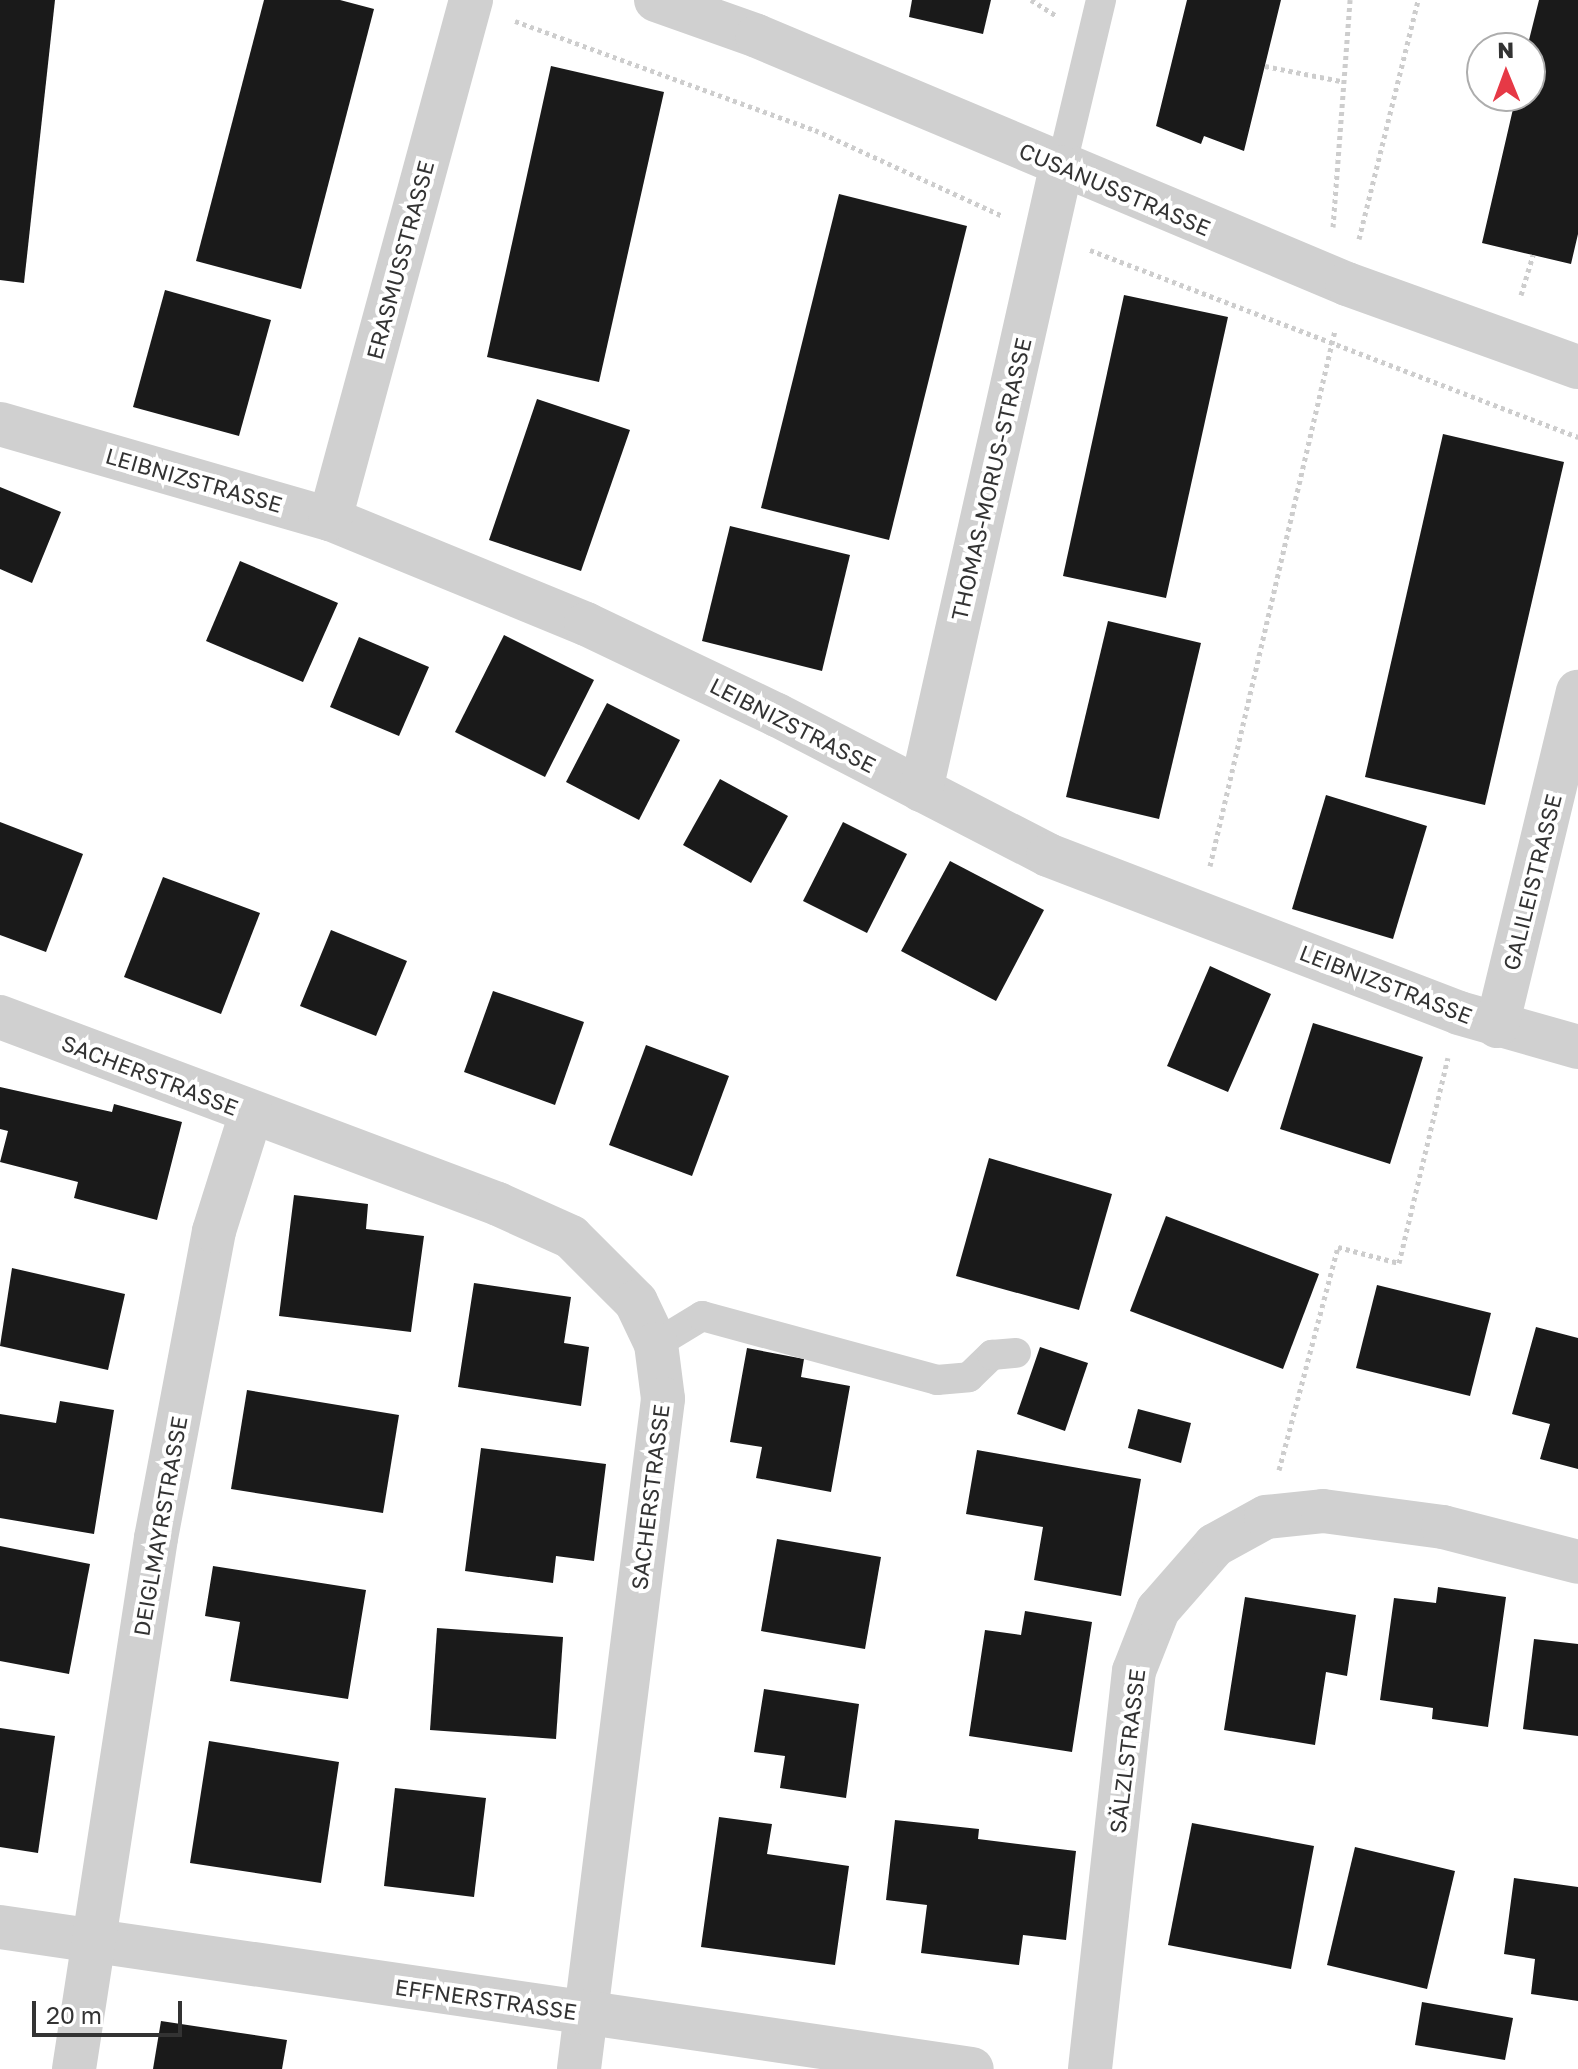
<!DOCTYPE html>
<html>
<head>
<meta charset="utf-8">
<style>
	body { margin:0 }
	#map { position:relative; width:1578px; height:2069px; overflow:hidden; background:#fff; font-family:"Golos Text",sans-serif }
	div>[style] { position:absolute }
	.building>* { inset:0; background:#1a1a1a }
	.path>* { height:5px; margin-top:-2.5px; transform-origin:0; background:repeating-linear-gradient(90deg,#cdcdcd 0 4px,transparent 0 8px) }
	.service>* { height:30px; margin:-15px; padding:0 15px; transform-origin:15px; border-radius:15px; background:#d0d0d0 }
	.minor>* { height:44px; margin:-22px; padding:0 22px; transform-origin:22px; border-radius:22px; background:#d0d0d0 }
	span { translate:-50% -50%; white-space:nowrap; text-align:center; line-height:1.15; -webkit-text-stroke:8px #fff; paint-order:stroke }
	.street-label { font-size:22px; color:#333 }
	.north { position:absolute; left:1466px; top:32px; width:80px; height:80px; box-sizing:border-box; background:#fff; border:2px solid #adadad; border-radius:50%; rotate:359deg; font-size:22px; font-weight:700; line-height:32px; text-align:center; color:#333 }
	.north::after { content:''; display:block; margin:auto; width:28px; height:36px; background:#e63946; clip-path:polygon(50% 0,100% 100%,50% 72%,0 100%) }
	.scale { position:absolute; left:32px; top:2001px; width:150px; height:36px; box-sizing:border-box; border:4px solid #333; border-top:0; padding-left:10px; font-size:24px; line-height:28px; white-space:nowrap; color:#333; -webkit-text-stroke:6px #fff; paint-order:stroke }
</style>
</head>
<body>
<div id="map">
	<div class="building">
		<i style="clip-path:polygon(0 0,55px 0,24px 283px,0 280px)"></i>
		<i style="clip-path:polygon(264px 0,340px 0,374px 9px,301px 289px,196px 261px)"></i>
		<i style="clip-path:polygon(912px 0,991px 0,983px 34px,909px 17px)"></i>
		<i style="clip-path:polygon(1187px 0,1281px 0,1244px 151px,1204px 136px,1201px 144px,1156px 126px)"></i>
		<i style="clip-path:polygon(1539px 0,1578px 0,1578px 234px,1571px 264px,1482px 243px,1516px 96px,1530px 96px,1527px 48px)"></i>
		<i style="clip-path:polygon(551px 66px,664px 92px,599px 382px,487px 357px)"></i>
		<i style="clip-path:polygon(839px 194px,967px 226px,889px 540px,761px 508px)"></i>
		<i style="clip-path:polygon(165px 290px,271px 320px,239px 436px,133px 407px)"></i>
		<i style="clip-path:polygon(1124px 295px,1228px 317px,1166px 598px,1063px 576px)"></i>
		<i style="clip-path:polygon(537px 399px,630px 430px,581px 571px,489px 540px)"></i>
		<i style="clip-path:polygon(1443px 434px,1564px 462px,1485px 805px,1365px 777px)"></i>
		<i style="clip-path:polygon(0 487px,61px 512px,32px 583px,0 569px)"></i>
		<i style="clip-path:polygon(730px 526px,850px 555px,822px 671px,702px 641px)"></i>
		<i style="clip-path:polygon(240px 561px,338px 603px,303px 682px,206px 641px)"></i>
		<i style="clip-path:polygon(1108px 621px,1201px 643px,1159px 819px,1066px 797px)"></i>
		<i style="clip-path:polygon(504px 635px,594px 680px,545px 777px,455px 732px)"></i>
		<i style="clip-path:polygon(359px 637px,429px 667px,399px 736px,330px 707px)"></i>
		<i style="clip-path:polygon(607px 703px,680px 740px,639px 820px,566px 782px)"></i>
		<i style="clip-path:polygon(720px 779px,788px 816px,751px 883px,683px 845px)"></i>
		<i style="clip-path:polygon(1326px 795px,1427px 826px,1393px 939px,1292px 909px)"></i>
		<i style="clip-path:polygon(0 822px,83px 854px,46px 952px,0 935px)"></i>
		<i style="clip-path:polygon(843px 822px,907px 854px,867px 933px,803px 901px)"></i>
		<i style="clip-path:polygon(950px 861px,1044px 910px,996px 1001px,901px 951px)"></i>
		<i style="clip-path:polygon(163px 877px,260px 913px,221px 1014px,124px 977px)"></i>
		<i style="clip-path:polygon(331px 930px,407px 961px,376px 1036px,300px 1006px)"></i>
		<i style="clip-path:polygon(1210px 966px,1271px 994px,1228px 1092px,1167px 1066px)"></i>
		<i style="clip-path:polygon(493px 991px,584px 1022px,555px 1105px,464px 1072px)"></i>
		<i style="clip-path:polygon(1313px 1023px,1423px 1057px,1390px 1164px,1280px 1129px)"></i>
		<i style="clip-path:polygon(646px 1045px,729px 1076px,692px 1176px,609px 1145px)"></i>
		<i style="clip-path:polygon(0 1087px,112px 1112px,114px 1104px,182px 1122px,157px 1220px,74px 1198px,78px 1182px,0 1162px,8px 1131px,0 1129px)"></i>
		<i style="clip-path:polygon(989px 1158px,1112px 1194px,1079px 1310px,956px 1276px)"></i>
		<i style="clip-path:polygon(294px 1195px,368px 1204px,366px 1229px,424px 1236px,411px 1332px,279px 1316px)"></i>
		<i style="clip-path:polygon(1166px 1216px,1319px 1274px,1283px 1369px,1130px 1311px)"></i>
		<i style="clip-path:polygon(12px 1268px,125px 1294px,108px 1370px,0 1346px)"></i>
		<i style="clip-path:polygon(474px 1283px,571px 1297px,564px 1343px,589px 1347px,581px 1406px,458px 1387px)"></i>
		<i style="clip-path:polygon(1377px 1285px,1491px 1313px,1470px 1396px,1356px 1368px)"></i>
		<i style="clip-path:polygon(1536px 1327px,1578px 1338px,1578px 1469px,1540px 1459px,1550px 1424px,1512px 1414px)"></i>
		<i style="clip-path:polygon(1040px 1347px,1088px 1363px,1065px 1431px,1017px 1414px)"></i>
		<i style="clip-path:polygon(747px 1348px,804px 1359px,801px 1377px,850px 1386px,831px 1492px,756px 1478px,762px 1447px,730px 1442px)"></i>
		<i style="clip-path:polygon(247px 1390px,399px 1415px,383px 1513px,231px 1489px)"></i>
		<i style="clip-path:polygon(60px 1401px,114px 1410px,94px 1534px,0 1518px,0 1414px,56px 1423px)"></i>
		<i style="clip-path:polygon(1138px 1409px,1191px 1423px,1181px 1463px,1128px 1448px)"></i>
		<i style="clip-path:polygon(481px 1448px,606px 1464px,594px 1561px,556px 1556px,553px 1583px,465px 1571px)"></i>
		<i style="clip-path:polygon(977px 1450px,1141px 1479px,1121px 1596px,1034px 1580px,1043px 1527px,966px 1514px)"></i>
		<i style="clip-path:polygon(777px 1539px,881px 1557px,865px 1649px,761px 1631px)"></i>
		<i style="clip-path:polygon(0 1546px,90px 1564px,69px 1674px,0 1661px)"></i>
		<i style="clip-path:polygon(213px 1566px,366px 1590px,348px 1699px,230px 1681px,240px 1622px,205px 1616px)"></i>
		<i style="clip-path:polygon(1438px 1587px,1506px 1597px,1488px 1727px,1432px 1719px,1433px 1708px,1380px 1700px,1394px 1598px,1436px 1603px)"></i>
		<i style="clip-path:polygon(1245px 1597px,1356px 1615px,1347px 1676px,1326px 1672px,1315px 1745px,1224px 1730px)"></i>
		<i style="clip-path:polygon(1025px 1611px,1092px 1622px,1072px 1752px,969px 1736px,985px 1630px,1021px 1635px)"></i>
		<i style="clip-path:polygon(437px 1628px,563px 1637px,556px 1739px,430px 1730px)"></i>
		<i style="clip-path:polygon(1534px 1639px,1578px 1644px,1578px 1736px,1523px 1729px)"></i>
		<i style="clip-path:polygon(764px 1689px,859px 1704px,846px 1798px,780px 1788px,785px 1756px,754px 1752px)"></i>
		<i style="clip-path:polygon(0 1728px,55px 1736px,38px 1853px,0 1847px)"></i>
		<i style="clip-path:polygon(209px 1741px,339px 1762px,321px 1883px,190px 1863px)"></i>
		<i style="clip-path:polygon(395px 1788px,486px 1798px,474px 1897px,384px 1886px)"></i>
		<i style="clip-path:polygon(719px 1817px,772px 1824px,767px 1854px,849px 1866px,835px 1965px,701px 1947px)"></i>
		<i style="clip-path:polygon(895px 1820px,979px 1829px,978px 1839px,1076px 1851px,1066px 1940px,1023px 1935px,1019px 1965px,921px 1953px,927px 1905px,886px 1900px)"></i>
		<i style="clip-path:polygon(1192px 1823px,1314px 1846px,1291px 1969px,1168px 1945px)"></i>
		<i style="clip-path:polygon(1355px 1847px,1455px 1871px,1427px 1989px,1327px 1965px)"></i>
		<i style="clip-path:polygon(1514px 1878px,1578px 1887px,1578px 2001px,1531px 1994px,1535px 1959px,1504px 1954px)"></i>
		<i style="clip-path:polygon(1422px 2002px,1513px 2018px,1505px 2060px,1415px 2045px)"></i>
		<i style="clip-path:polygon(161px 2021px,287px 2040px,282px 2069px,153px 2069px)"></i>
	</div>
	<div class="path">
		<i style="left:1031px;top:0;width:31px;rotate:32deg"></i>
		<i style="left:515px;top:21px;width:319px;rotate:20deg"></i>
		<i style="left:815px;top:130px;width:207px;rotate:24.6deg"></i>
		<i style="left:1265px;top:66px;width:77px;rotate:11.2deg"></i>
		<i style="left:1333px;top:227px;width:228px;rotate:-85.7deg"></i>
		<i style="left:1359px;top:239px;width:246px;rotate:-76.1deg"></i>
		<i style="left:1090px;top:250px;width:523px;rotate:20.97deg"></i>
		<i style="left:1521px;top:295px;width:42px;rotate:-73.3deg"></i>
		<i style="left:1210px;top:866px;width:550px;rotate:-76.87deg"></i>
		<i style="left:1279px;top:1470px;width:231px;rotate:-75.2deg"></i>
		<i style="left:1338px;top:1247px;width:63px;rotate:14.7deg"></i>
		<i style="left:1399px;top:1263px;width:211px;rotate:-76.6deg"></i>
	</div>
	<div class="service">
		<i style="left:1061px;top:168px;width:173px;rotate:-76.6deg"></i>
		<i style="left:656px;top:1344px;width:54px;rotate:-31.3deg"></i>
		<i style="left:702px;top:1316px;width:244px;rotate:15.2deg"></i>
		<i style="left:937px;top:1380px;width:32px;rotate:-5deg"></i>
		<i style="left:969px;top:1377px;width:32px;rotate:-44deg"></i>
		<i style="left:992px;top:1355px;width:24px;rotate:-5deg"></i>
	</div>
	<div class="minor">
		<i style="left:656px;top:0;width:107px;rotate:19.6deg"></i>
		<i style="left:757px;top:36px;width:640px;rotate:22.8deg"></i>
		<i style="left:1347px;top:284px;width:245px;rotate:19.8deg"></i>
		<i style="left:0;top:424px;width:343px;rotate:16.1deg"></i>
		<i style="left:330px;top:519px;width:277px;rotate:22.3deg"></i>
		<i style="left:586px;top:624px;width:212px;rotate:25.5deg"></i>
		<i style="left:777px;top:715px;width:305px;rotate:27.3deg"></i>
		<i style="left:1048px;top:855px;width:440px;rotate:21deg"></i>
		<i style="left:1459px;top:1013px;width:124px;rotate:15.9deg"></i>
		<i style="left:330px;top:519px;width:538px;rotate:-74.8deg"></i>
		<i style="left:921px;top:790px;width:638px;rotate:-77.32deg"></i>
		<i style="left:0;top:1017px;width:532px;rotate:20.58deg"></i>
		<i style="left:498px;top:1204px;width:80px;rotate:24.3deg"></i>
		<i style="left:571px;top:1237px;width:92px;rotate:45deg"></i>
		<i style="left:636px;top:1302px;width:47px;rotate:64.5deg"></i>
		<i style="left:656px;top:1344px;width:55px;rotate:82.7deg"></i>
		<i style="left:663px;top:1399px;width:675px;rotate:97.15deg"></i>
		<i style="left:1497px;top:1026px;width:344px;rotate:-76.4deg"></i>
		<i style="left:0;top:1927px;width:982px;rotate:8.31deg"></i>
		<i style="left:74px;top:2069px;width:537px;rotate:-81.22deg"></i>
		<i style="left:156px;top:1538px;width:312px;rotate:-79.3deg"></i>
		<i style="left:214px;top:1231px;width:123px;rotate:-72.5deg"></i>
		<i style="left:1090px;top:2069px;width:400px;rotate:-83.7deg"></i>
		<i style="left:1134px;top:1671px;width:66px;rotate:-68.5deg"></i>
		<i style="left:1158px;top:1610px;width:86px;rotate:-48.8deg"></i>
		<i style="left:1215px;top:1545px;width:58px;rotate:-28.8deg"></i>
		<i style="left:1266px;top:1517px;width:57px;rotate:-6deg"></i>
		<i style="left:1323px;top:1511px;width:121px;rotate:7.6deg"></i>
		<i style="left:1443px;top:1527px;width:139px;rotate:14.5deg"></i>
	</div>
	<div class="street-label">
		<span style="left:1115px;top:189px;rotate:23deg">CUSANUSSTRASSE</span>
		<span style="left:400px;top:260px;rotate:-75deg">ERASMUSSTRASSE</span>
		<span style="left:991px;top:479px;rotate:-77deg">THOMAS-MORUS-STRASSE</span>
		<span style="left:194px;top:480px;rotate:16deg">LEIBNIZSTRASSE</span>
		<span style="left:793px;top:725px;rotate:27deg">LEIBNIZSTRASSE</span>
		<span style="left:1532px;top:882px;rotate:-76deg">GALILEISTRASSE</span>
		<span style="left:1386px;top:984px;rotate:21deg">LEIBNIZSTRASSE</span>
		<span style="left:150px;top:1075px;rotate:21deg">SACHERSTRASSE</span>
		<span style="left:650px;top:1497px;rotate:-83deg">SACHERSTRASSE</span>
		<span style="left:160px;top:1526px;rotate:-80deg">DEIGLMAYRSTRASSE</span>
		<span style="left:1127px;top:1751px;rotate:-83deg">SÄLZLSTRASSE</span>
		<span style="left:486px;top:1999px;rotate:8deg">EFFNERSTRASSE</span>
	</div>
	<div class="north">N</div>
	<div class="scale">20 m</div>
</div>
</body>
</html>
